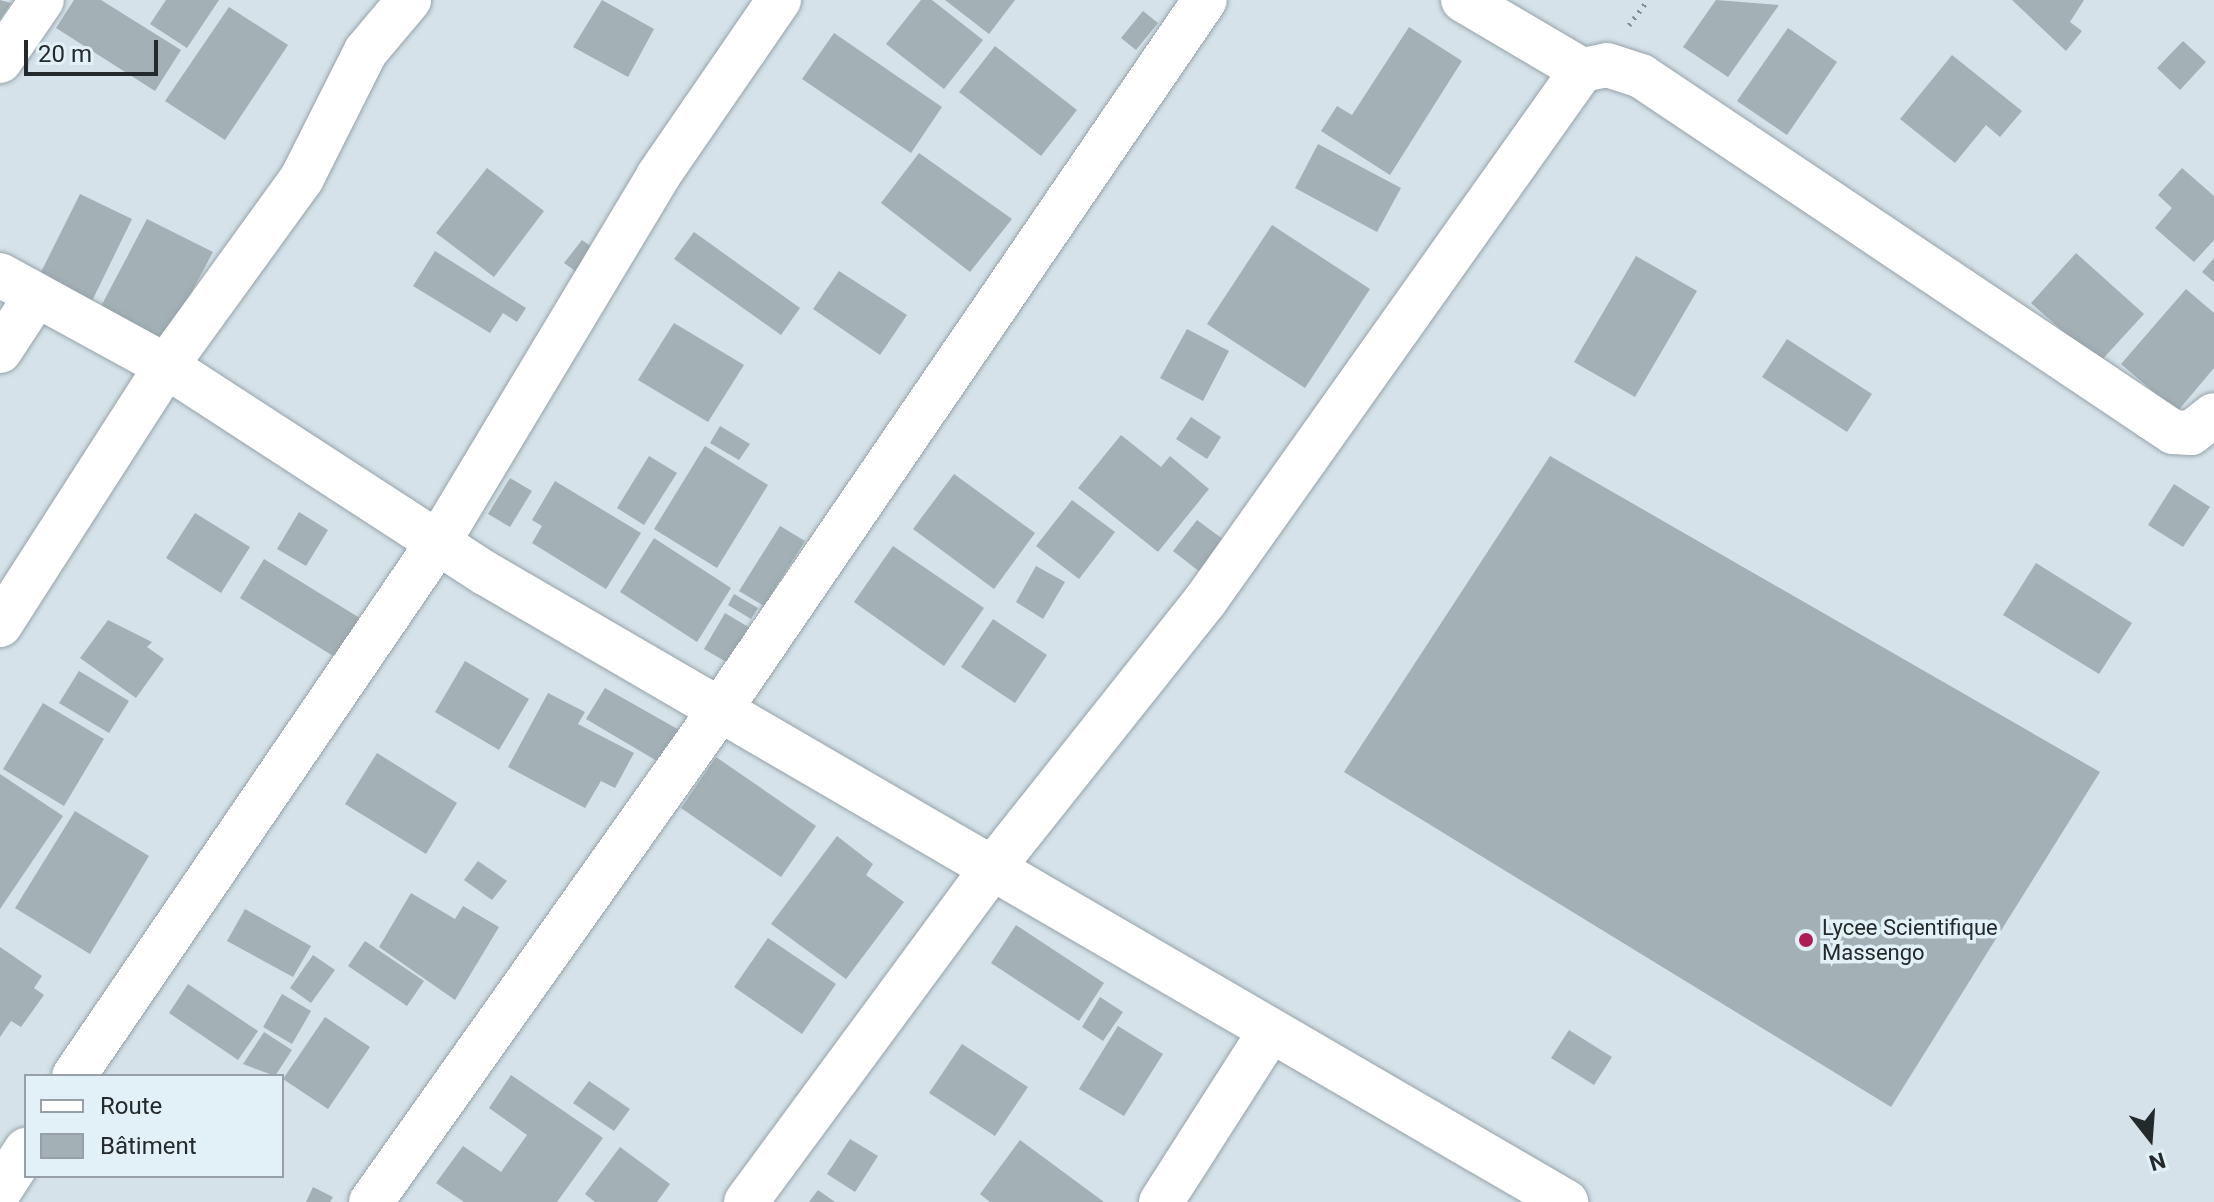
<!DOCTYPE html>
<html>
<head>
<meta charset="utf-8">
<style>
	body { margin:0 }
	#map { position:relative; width:2214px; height:1202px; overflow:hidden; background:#d5e2e9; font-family:Roboto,sans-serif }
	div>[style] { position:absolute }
	.building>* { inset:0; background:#a3b0b6 }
	.path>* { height:5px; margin-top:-2.5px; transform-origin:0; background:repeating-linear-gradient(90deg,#818a8f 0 2px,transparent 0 8px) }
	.roads { filter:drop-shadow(0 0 2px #96a2a9) drop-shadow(0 0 2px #96a2a9) }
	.minor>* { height:44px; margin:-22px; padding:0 22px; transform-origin:22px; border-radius:22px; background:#fff }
	.dots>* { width:22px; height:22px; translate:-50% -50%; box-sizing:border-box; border:4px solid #e2f0f7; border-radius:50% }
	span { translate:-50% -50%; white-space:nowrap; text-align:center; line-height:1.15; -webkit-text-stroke:7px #e2f0f7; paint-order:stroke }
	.poi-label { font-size:22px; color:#24292c }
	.left { translate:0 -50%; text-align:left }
	.legend { position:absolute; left:24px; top:1074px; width:260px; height:104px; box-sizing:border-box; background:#e2f0f7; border:2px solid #96a0a6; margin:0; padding:10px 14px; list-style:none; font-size:24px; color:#24292c }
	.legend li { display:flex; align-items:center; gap:16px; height:40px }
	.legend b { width:40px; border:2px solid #96a0a6 }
	.north { position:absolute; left:2110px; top:1098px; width:80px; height:80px; -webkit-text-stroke:6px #e2f0f7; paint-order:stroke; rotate:163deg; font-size:22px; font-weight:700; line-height:32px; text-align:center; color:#24292c }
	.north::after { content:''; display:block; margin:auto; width:28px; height:36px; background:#24292c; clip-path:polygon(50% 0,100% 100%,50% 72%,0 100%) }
	.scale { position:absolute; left:24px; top:40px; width:134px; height:36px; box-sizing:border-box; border:4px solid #24292c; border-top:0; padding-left:10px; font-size:24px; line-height:28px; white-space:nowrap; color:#24292c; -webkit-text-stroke:6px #e2f0f7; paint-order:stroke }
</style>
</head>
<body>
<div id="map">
	<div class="building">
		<i style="clip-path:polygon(0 0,11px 3px,0 20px)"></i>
		<i style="clip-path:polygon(74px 0,101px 0,181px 50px,155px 91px,56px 28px)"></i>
		<i style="clip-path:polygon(166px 0,219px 0,187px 48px,150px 24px)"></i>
		<i style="clip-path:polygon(602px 0,654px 29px,628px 77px,573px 47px)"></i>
		<i style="clip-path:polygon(921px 0,932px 0,983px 40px,944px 89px,886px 44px)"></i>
		<i style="clip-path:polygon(945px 0,1015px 0,989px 34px)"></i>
		<i style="clip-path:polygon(1716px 0,1779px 5px,1728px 77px,1683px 47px)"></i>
		<i style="clip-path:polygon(2012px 0,2084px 0,2070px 22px,2082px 31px,2066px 51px)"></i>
		<i style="clip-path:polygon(229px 7px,288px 45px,225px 140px,165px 101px)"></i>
		<i style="clip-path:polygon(1143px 11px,1158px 23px,1136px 50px,1121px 38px)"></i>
		<i style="clip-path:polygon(1409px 27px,1462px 61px,1390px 175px,1321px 131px,1337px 106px,1352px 115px)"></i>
		<i style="clip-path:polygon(1788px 28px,1837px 62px,1787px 135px,1737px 101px)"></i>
		<i style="clip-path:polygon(834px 33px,942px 107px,911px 153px,802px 79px)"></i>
		<i style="clip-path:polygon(2183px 41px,2206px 62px,2180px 90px,2157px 68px)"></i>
		<i style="clip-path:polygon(995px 46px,1077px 110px,1041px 156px,959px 92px)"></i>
		<i style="clip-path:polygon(1952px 55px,2022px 111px,2000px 137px,1986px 125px,1955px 163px,1900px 119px)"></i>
		<i style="clip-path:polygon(1318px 144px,1401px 188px,1377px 232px,1295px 188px)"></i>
		<i style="clip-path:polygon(919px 153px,1012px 219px,970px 272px,881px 203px)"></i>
		<i style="clip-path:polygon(487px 168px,544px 211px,494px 277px,436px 233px)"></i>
		<i style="clip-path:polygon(2182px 168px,2214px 196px,2214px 240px,2194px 262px,2155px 228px,2172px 208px,2158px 195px)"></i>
		<i style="clip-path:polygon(80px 194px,132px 219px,91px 303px,38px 278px)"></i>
		<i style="clip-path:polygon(147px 219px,213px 252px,163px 346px,98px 312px)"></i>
		<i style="clip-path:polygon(1272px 225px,1370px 289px,1305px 388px,1207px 324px)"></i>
		<i style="clip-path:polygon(694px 232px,800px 308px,781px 335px,674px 259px)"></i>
		<i style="clip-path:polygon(582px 240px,608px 259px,591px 282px,564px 263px)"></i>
		<i style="clip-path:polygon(435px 251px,526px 308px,517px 322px,503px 313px,490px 333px,413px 286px)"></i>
		<i style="clip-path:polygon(2076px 253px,2144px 314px,2099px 363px,2031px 303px)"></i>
		<i style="clip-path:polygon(1636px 256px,1697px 291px,1635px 397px,1574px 362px)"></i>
		<i style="clip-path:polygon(2214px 258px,2214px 282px,2202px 272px)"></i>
		<i style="clip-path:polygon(839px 271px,907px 315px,880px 355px,813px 309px)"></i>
		<i style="clip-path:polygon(2186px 289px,2214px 313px,2214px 368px,2177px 412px,2121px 364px)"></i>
		<i style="clip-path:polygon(674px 323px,744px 365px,708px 422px,638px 380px)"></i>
		<i style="clip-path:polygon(1187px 329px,1229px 351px,1203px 401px,1160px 378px)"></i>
		<i style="clip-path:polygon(1787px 339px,1872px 394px,1847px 432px,1762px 377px)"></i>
		<i style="clip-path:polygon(1191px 417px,1221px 437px,1207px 459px,1176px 439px)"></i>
		<i style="clip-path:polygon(720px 426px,750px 444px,739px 460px,710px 443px)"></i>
		<i style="clip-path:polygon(1121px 435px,1161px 467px,1170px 456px,1209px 489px,1158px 552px,1078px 488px)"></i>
		<i style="clip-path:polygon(705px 446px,768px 485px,717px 568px,654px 529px)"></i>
		<i style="clip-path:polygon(649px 456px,677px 473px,644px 525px,617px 508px)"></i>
		<i style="clip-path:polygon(1550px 456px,2100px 772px,1891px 1107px,1344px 772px)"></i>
		<i style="clip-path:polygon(954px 474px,1035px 533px,994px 589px,913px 529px)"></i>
		<i style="clip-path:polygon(510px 478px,532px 491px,510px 527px,488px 514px)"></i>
		<i style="clip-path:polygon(555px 481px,641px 533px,606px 589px,532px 543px,542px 526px,532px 520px)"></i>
		<i style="clip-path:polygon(2174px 484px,2210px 507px,2183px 547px,2148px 525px)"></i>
		<i style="clip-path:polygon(1072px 500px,1115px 532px,1079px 579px,1036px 546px)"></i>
		<i style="clip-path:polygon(299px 512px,328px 530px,306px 566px,277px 549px)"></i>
		<i style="clip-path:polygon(195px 513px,250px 547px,221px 593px,166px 558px)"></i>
		<i style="clip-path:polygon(1197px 520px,1224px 540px,1200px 572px,1173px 551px)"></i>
		<i style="clip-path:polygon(780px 526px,805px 541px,764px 606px,739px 591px)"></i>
		<i style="clip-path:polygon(654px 538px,731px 588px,697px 642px,620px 592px)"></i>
		<i style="clip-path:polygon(893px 546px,984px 608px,944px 666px,854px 602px)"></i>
		<i style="clip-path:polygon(264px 559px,363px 620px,338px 659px,240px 598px)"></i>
		<i style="clip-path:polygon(2036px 563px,2132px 623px,2099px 674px,2003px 615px)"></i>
		<i style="clip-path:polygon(1036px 566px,1065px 582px,1043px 619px,1016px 602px)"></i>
		<i style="clip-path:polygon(734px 594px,758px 608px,751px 619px,728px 605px)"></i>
		<i style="clip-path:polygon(725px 613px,750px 628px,728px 663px,704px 649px)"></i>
		<i style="clip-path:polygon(993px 619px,1047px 655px,1015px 703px,961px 667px)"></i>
		<i style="clip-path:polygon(108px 620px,152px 642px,147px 647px,164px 659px,136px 698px,80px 658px)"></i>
		<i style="clip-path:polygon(465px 661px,529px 699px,499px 750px,435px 712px)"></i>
		<i style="clip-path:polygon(79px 671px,129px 701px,109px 733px,59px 703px)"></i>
		<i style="clip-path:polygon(605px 688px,681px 731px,662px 764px,586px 719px)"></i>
		<i style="clip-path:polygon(548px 693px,585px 712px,578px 724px,634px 753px,615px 788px,601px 781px,585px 808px,508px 767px)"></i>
		<i style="clip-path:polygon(43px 703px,104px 739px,64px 806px,3px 769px)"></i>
		<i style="clip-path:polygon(377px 753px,457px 803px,426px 854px,345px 804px)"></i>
		<i style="clip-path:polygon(716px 757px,816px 826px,781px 877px,681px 808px)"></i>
		<i style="clip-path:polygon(0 774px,63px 816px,0 909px)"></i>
		<i style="clip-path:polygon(75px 811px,149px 856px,90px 954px,15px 908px)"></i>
		<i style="clip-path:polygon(837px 836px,873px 864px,866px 875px,904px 902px,846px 979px,771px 924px)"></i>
		<i style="clip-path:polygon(478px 861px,507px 881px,492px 900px,464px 880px)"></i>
		<i style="clip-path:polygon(411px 893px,455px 919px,463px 906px,499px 927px,455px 1000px,379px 947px)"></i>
		<i style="clip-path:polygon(245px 909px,311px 946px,293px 977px,227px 941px)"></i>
		<i style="clip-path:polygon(1016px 925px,1104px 983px,1079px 1021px,991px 963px)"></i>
		<i style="clip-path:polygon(768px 938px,836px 984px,802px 1034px,734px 987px)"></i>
		<i style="clip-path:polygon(365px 941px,424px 981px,407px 1006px,348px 966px)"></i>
		<i style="clip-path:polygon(0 947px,42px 976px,34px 988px,44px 995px,21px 1027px,11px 1021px,0 1037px)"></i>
		<i style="clip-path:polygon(313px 955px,335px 970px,311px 1003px,290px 988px)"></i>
		<i style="clip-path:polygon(188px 984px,258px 1031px,238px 1060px,169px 1013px)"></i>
		<i style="clip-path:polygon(282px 994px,311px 1011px,292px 1044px,263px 1027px)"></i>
		<i style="clip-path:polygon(1100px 997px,1123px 1012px,1103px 1041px,1082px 1027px)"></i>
		<i style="clip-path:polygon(325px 1017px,370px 1047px,328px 1109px,283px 1079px)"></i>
		<i style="clip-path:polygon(1118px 1026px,1163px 1054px,1124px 1116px,1079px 1089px)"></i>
		<i style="clip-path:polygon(1569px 1030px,1612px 1057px,1594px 1085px,1551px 1058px)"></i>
		<i style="clip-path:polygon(264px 1032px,292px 1050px,275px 1076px,243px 1064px)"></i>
		<i style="clip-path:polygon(962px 1044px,1028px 1087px,995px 1136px,929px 1093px)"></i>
		<i style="clip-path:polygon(511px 1075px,603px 1138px,557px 1202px,464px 1202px,436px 1183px,463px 1146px,501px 1172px,527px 1135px,489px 1108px)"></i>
		<i style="clip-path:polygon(589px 1081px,630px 1109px,614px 1131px,573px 1103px)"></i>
		<i style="clip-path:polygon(850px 1139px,878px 1156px,855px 1192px,827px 1174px)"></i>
		<i style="clip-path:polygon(1020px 1140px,1104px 1202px,990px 1202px,980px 1194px)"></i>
		<i style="clip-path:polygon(620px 1147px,670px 1184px,657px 1202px,595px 1202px,585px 1194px)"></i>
		<i style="clip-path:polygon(313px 1187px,333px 1197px,330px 1202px,306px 1202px)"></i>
		<i style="clip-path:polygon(818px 1190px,835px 1202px,809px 1202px)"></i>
	</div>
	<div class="path">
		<i style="left:1629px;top:25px;width:31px;rotate:-53deg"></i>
	</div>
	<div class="roads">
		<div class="minor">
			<i style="left:1463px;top:0;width:138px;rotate:30.5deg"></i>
			<i style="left:0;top:61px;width:74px;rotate:-55.5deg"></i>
			<i style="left:0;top:275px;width:189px;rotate:28.7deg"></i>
			<i style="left:166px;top:366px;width:380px;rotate:33deg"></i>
			<i style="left:485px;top:573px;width:1251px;rotate:30.19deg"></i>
			<i style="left:0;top:351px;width:66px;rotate:-56.8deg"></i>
			<i style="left:0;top:625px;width:308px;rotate:-57.3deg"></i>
			<i style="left:166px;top:366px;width:232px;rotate:-54.1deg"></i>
			<i style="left:302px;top:178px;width:142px;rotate:-63.3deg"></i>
			<i style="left:366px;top:51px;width:67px;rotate:-49.9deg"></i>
			<i style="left:74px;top:1076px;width:648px;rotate:-55.7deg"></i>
			<i style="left:439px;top:541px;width:426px;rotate:-59deg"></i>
			<i style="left:658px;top:176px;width:214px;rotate:-55.5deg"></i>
			<i style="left:0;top:1190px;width:48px;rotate:-57deg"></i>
			<i style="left:371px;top:1202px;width:602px;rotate:-54.67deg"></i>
			<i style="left:719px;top:711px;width:861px;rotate:-55.65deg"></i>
			<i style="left:746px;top:1202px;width:413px;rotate:-53.6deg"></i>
			<i style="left:991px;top:870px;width:344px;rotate:-51.5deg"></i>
			<i style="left:1205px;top:601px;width:651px;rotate:-54.63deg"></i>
			<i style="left:1582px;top:70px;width:25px;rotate:-11deg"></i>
			<i style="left:1607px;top:65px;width:36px;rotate:18deg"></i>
			<i style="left:1641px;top:76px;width:640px;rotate:33.79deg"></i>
			<i style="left:2173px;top:432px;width:18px;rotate:3deg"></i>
			<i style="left:2191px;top:433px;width:29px;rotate:-38deg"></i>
			<i style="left:1161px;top:1202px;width:201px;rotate:-57.4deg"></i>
		</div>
	</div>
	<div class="dots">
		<i style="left:1806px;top:940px;background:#ad1e57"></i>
	</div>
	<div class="poi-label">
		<span class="left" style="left:1822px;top:940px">Lycee Scientifique<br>Massengo</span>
	</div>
	<ul class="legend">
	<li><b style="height:10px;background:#fff"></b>Route</li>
	<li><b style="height:22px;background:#a3b0b6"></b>Bâtiment</li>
	</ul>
	<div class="north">N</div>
	<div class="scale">20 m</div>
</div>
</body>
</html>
